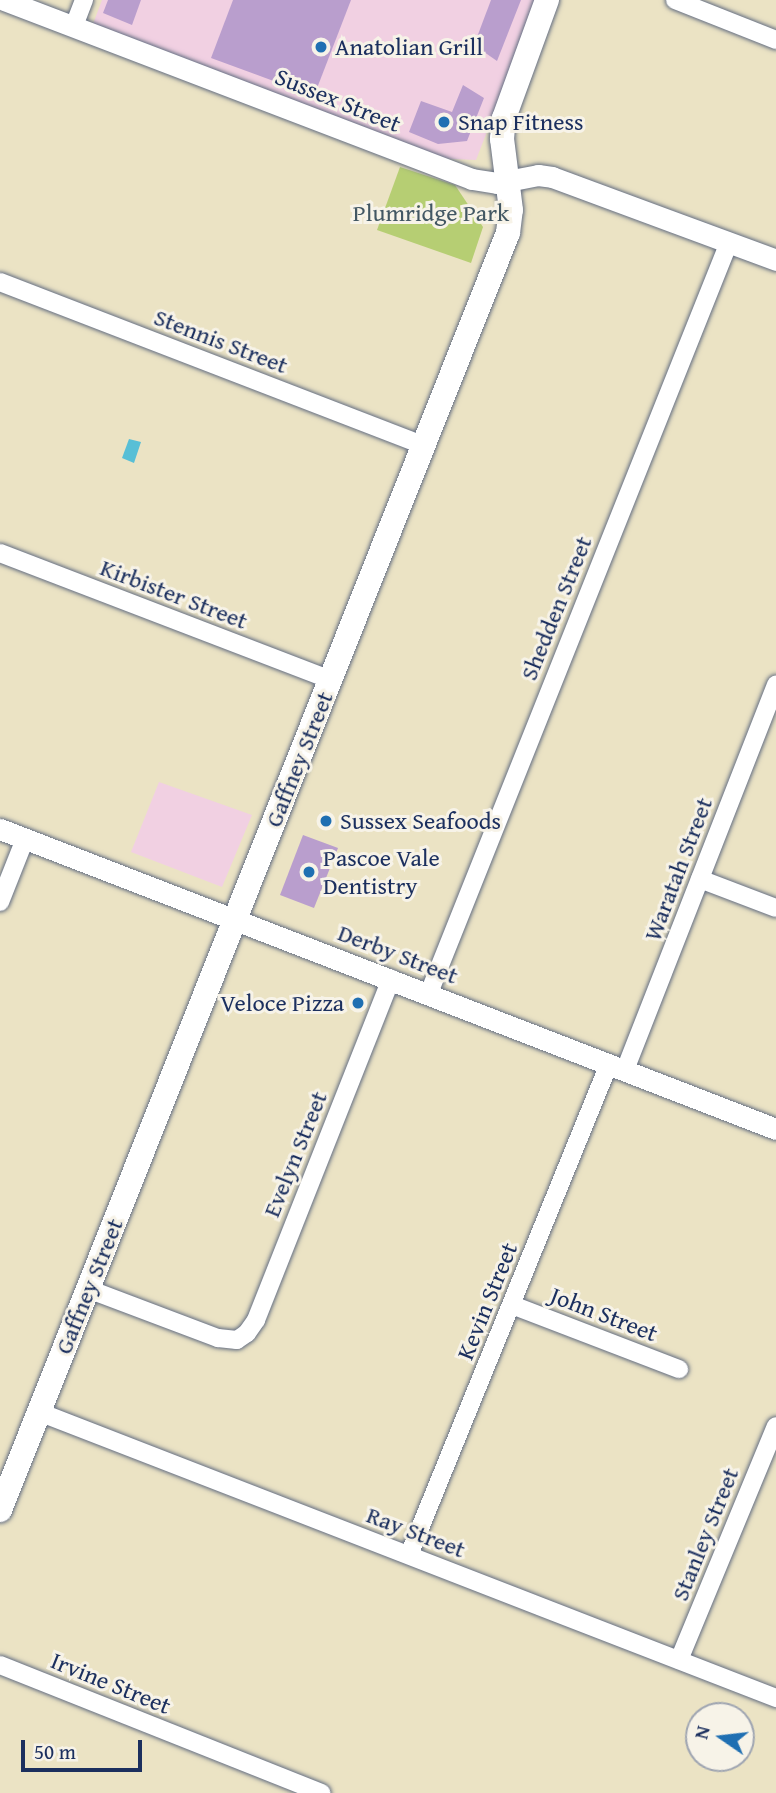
<!DOCTYPE html>
<html>
<head>
<meta charset="utf-8">
<style>
	body { margin:0 }
	#map { position:relative; width:776px; height:1793px; overflow:hidden; background:#ebe3c4; font-family:"Gentium Book Plus",serif }
	div>[style] { position:absolute }
	.built>* { inset:0; background:#f1d0e2 }
	.green>* { inset:0; background:#b6ce73 }
	.water>* { inset:0; background:#58bfd6 }
	.building>* { inset:0; background:#b99ecd }
	.roads { filter:drop-shadow(0 0 2px #646e82) drop-shadow(0 0 2px #646e82) }
	.minor>* { height:18px; margin:-9px; padding:0 9px; transform-origin:9px; border-radius:9px; background:#fff }
	.tertiary>* { height:21px; margin:-10.5px; padding:0 10.5px; transform-origin:10.5px; border-radius:10.5px; background:#fff }
	.secondary>* { height:24px; margin:-12px; padding:0 12px; transform-origin:12px; border-radius:12px; background:#fff }
	.dots>* { width:19px; height:19px; translate:-50% -50%; box-sizing:border-box; border:4px solid #f7f3e8; border-radius:50% }
	span { translate:-50% -50%; white-space:nowrap; text-align:center; line-height:1.15; -webkit-text-stroke:6px #f7f3e8; paint-order:stroke }
	.poi-label { font-size:24px; color:#1b2f5e }
	.left { translate:0 -50%; text-align:left }
	.right { translate:-100% -50%; text-align:right }
	.street-label { font-size:24px; color:#1b2f5e }
	.park-label { font-size:24px; color:#425763 }
	.north { position:absolute; left:685px; top:1702px; width:70px; height:70px; box-sizing:border-box; background:#f7f3e8; border:2px solid #9fa5b1; border-radius:50%; rotate:284deg; font-size:19px; font-weight:700; line-height:28px; text-align:center; color:#1b2f5e }
	.north::after { content:''; display:block; margin:auto; width:24px; height:32px; background:#1f6fb2; clip-path:polygon(50% 0,100% 100%,50% 72%,0 100%) }
	.scale { position:absolute; left:21px; top:1740px; width:121px; height:32px; box-sizing:border-box; border:4px solid #1b2f5e; border-top:0; padding-left:9px; font-size:21px; line-height:24px; white-space:nowrap; color:#1b2f5e; -webkit-text-stroke:5px #f7f3e8; paint-order:stroke }
</style>
</head>
<body>
<div id="map">
	<div class="built">
		<i style="clip-path:polygon(102px 0,538px 0,476px 160px,433px 158px,93px 24px)"></i>
		<i style="clip-path:polygon(159px 782px,252px 815px,222px 887px,131px 852px)"></i>
	</div>
	<div class="green">
		<i style="clip-path:polygon(400px 167px,455px 185px,483px 227px,471px 263px,377px 230px)"></i>
	</div>
	<div class="water">
		<i style="clip-path:polygon(129px 439px,141px 442px,134px 463px,122px 458px)"></i>
	</div>
	<div class="building">
		<i style="clip-path:polygon(108px 0,141px 0,132px 25px,103px 13px)"></i>
		<i style="clip-path:polygon(233px 0,351px 0,314px 96px,211px 58px)"></i>
		<i style="clip-path:polygon(491px 0,521px 0,497px 61px,474px 45px)"></i>
		<i style="clip-path:polygon(463px 85px,484px 98px,467px 141px,438px 144px,409px 132px,421px 101px,452px 112px)"></i>
		<i style="clip-path:polygon(303px 835px,338px 848px,314px 908px,280px 895px)"></i>
	</div>
	<div class="roads">
		<div class="minor">
			<i style="left:675px;top:0;width:109px;rotate:21.6deg"></i>
			<i style="left:74px;top:26px;width:28px;rotate:-69deg"></i>
			<i style="left:0;top:282px;width:456px;rotate:21.1deg"></i>
			<i style="left:0;top:553px;width:355px;rotate:21deg"></i>
			<i style="left:700px;top:879px;width:81px;rotate:20.9deg"></i>
			<i style="left:0;top:902px;width:68px;rotate:-68.4deg"></i>
			<i style="left:429px;top:993px;width:809px;rotate:-68.22deg"></i>
			<i style="left:625px;top:1070px;width:414px;rotate:-68.6deg"></i>
			<i style="left:88px;top:1289px;width:139px;rotate:20.7deg"></i>
			<i style="left:218px;top:1338px;width:19px;rotate:6deg"></i>
			<i style="left:237px;top:1340px;width:12px;rotate:-35deg"></i>
			<i style="left:247px;top:1333px;width:16px;rotate:-55deg"></i>
			<i style="left:256px;top:1320px;width:367px;rotate:-68.4deg"></i>
			<i style="left:512px;top:1305px;width:179px;rotate:21deg"></i>
			<i style="left:39px;top:1412px;width:791px;rotate:21.21deg"></i>
			<i style="left:409px;top:1555px;width:530px;rotate:-67.84deg"></i>
			<i style="left:679px;top:1660px;width:253px;rotate:-67.5deg"></i>
			<i style="left:0;top:1665px;width:346px;rotate:21.7deg"></i>
		</div>
		<div class="tertiary">
			<i style="left:4px;top:0;width:501px;rotate:20.93deg"></i>
			<i style="left:472px;top:179px;width:25px;rotate:9deg"></i>
			<i style="left:497px;top:183px;width:42px;rotate:-11deg"></i>
			<i style="left:538px;top:175px;width:14px;rotate:8deg"></i>
			<i style="left:552px;top:177px;width:239px;rotate:20.3deg"></i>
			<i style="left:0;top:829px;width:832px;rotate:21.14deg"></i>
		</div>
		<div class="secondary">
			<i style="left:0;top:1510px;width:1374px;rotate:-68.31deg"></i>
			<i style="left:508px;top:233px;width:23px;rotate:-83deg"></i>
			<i style="left:511px;top:210px;width:72px;rotate:-97.2deg"></i>
			<i style="left:502px;top:139px;width:21px;rotate:-85deg"></i>
			<i style="left:504px;top:118px;width:126px;rotate:-70deg"></i>
		</div>
	</div>
	<div class="dots">
		<i style="left:321px;top:47px;background:#1f6fb2"></i>
		<i style="left:444px;top:122px;background:#1f6fb2"></i>
		<i style="left:326px;top:821px;background:#1f6fb2"></i>
		<i style="left:309px;top:872px;background:#1f6fb2"></i>
		<i style="left:358px;top:1003px;background:#1f6fb2"></i>
	</div>
	<div class="poi-label">
		<span class="left" style="left:335px;top:47px">Anatolian Grill</span>
		<span class="left" style="left:458px;top:122px">Snap Fitness</span>
		<span class="left" style="left:340px;top:821px">Sussex Seafoods</span>
		<span class="left" style="left:323px;top:872px">Pascoe Vale<br>Dentistry</span>
		<span class="right" style="left:344px;top:1003px">Veloce Pizza</span>
	</div>
	<div class="street-label">
		<span style="left:338px;top:100px;rotate:22deg">Sussex Street</span>
		<span style="left:221px;top:341px;rotate:21deg">Stennis Street</span>
		<span style="left:174px;top:594px;rotate:21deg">Kirbister Street</span>
		<span style="left:556px;top:608px;rotate:-68deg">Shedden Street</span>
		<span style="left:299px;top:759px;rotate:-68deg">Gaffney Street</span>
		<span style="left:678px;top:869px;rotate:-69deg">Waratah Street</span>
		<span style="left:398px;top:954px;rotate:21deg">Derby Street</span>
		<span style="left:295px;top:1154px;rotate:-68deg">Evelyn Street</span>
		<span style="left:89px;top:1286px;rotate:-68deg">Gaffney Street</span>
		<span style="left:487px;top:1301px;rotate:-68deg">Kevin Street</span>
		<span style="left:604px;top:1314px;rotate:21deg">John Street</span>
		<span style="left:416px;top:1532px;rotate:21deg">Ray Street</span>
		<span style="left:705px;top:1534px;rotate:-68deg">Stanley Street</span>
		<span style="left:111px;top:1683px;rotate:22deg">Irvine Street</span>
	</div>
	<div class="park-label">
		<span style="left:431px;top:213px">Plumridge Park</span>
	</div>
	<div class="north">N</div>
	<div class="scale">50 m</div>
</div>
</body>
</html>
